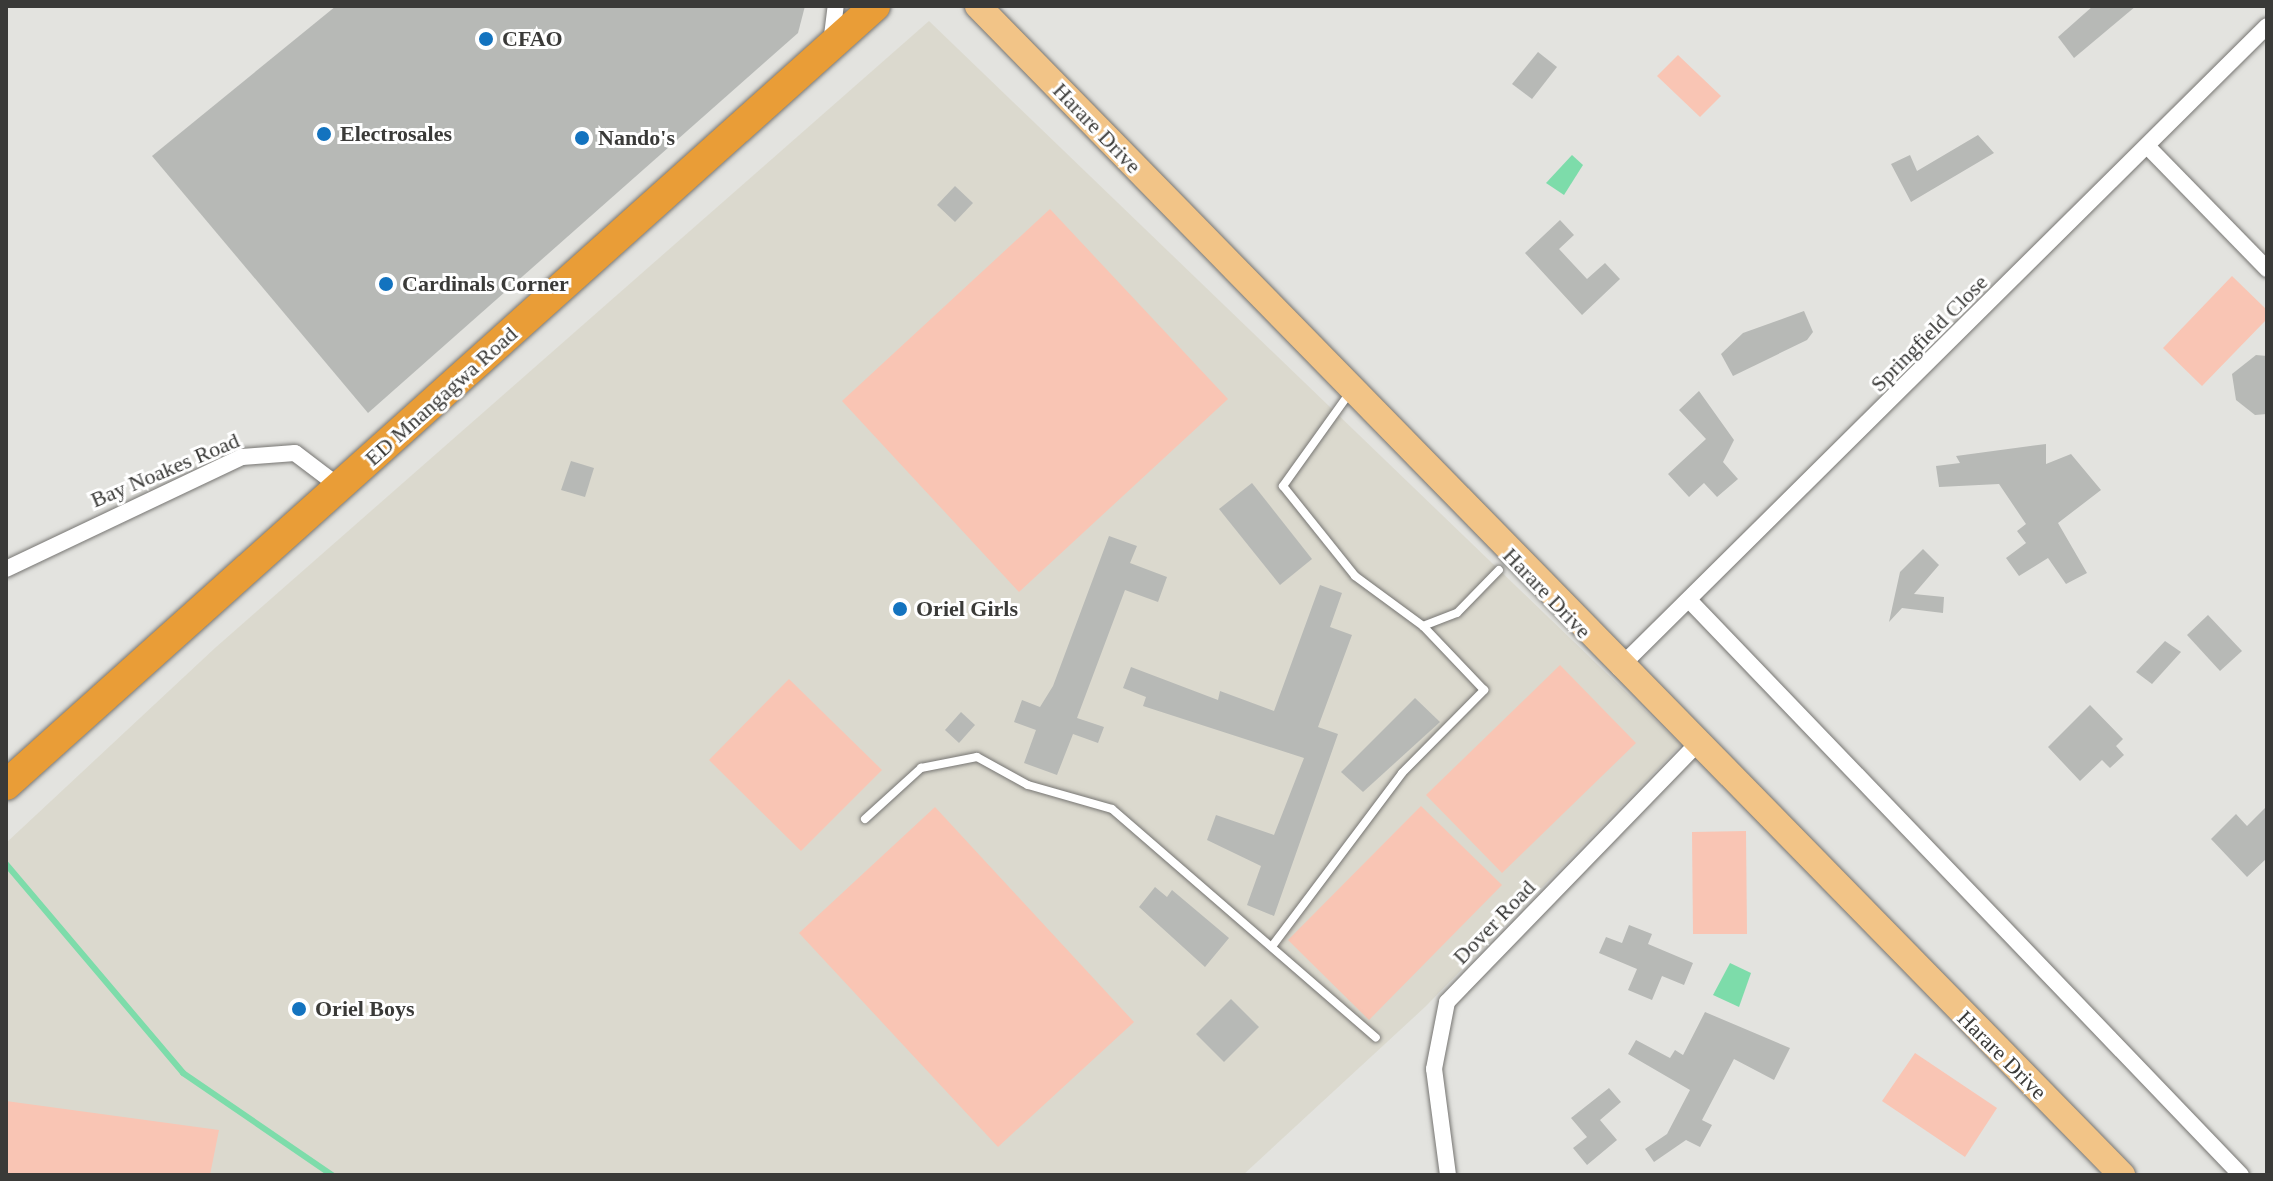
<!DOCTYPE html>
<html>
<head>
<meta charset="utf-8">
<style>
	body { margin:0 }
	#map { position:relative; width:2273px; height:1181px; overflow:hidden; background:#e3e3df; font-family:Georgia,serif }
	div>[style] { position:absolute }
	.built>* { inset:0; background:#dbd9ce }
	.green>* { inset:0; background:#f9c5b4 }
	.water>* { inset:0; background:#7ddcaa }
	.stream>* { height:6px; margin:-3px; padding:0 3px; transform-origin:3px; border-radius:3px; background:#7ddcaa }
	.building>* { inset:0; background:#b7b9b6 }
	.roads { filter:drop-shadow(0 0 2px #767572) drop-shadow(0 0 2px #767572) }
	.lane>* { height:8px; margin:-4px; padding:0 4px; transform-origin:4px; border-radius:4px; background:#fff }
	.street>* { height:16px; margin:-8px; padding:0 8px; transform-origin:8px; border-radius:8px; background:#fff }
	.primary>* { height:26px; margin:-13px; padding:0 13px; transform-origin:13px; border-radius:13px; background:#f2c487 }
	.highway>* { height:30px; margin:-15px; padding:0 15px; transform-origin:15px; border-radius:15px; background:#e99d37 }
	.dots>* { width:22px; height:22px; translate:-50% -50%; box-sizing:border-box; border:4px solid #fff; border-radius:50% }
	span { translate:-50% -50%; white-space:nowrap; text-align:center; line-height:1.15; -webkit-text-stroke:6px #fff; paint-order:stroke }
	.poi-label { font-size:22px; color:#3a3a38; font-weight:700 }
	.left { translate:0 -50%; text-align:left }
	.street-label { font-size:22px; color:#3a3a38 }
	.frame { position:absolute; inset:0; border:8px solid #3a3a38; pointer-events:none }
</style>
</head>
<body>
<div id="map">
	<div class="built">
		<i style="clip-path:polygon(929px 21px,1681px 745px,1425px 1007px,1243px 1175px,6px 1175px,6px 843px,215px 648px)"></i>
	</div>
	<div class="green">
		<i style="clip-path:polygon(1678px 55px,1721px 96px,1700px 117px,1657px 76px)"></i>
		<i style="clip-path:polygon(1050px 209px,1228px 399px,1019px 592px,842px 401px)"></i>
		<i style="clip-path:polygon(2232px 276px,2267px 310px,2267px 319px,2202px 386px,2163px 348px)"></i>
		<i style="clip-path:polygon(1560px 665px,1636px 743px,1502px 873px,1426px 795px)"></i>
		<i style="clip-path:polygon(789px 679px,882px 770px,801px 851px,709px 760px)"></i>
		<i style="clip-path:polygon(1421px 806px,1502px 885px,1369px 1020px,1288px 940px)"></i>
		<i style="clip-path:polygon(935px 807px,1134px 1022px,998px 1147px,799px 933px)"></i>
		<i style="clip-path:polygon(1746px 831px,1747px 934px,1693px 934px,1692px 832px)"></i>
		<i style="clip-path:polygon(1915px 1053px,1997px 1108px,1965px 1157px,1882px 1101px)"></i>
		<i style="clip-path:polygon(6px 1101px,219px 1130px,210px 1175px,6px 1175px)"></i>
	</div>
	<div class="water">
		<i style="clip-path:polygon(1572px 155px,1583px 165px,1564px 195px,1546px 183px)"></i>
		<i style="clip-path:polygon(1730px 963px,1751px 973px,1739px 1007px,1713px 995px)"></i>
	</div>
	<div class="stream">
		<i style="left:6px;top:864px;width:274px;rotate:49.7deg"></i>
		<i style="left:183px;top:1073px;width:181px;rotate:34.4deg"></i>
	</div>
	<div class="building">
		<i style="clip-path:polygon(336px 6px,805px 6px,798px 33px,368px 413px,152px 156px)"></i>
		<i style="clip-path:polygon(2093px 6px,2136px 6px,2074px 58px,2058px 37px)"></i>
		<i style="clip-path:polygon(1538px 52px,1557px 67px,1532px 99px,1512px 84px)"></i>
		<i style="clip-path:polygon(1978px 135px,1994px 153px,1911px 202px,1891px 164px,1910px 155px,1917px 171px)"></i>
		<i style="clip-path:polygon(955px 186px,973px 203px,955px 222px,937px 205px)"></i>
		<i style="clip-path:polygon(1560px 220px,1574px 235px,1559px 249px,1587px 279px,1605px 263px,1620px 279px,1582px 315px,1525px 253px)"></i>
		<i style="clip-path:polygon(1804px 311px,1813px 332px,1807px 340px,1733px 376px,1721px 354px,1743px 333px)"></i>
		<i style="clip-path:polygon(2256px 355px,2267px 356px,2267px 414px,2255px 415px,2236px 400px,2232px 374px)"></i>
		<i style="clip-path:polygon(1699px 391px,1734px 440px,1723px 462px,1738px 479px,1717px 497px,1704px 483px,1689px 497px,1668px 474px,1706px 439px,1679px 410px)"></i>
		<i style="clip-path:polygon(2046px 444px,2046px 464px,2071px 454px,2101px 490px,2058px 523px,2087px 573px,2066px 584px,2048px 558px,2019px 576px,2006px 558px,2026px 543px,2017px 531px,2026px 524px,1999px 484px,1939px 487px,1936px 466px,1960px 463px,1956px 456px)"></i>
		<i style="clip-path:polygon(571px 461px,594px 468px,585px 497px,561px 490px)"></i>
		<i style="clip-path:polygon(1252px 483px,1312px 559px,1280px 585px,1219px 509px)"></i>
		<i style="clip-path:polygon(1109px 536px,1137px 546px,1130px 563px,1167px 577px,1158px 602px,1125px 590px,1077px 718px,1104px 727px,1098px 743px,1073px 734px,1057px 775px,1024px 763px,1036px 730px,1014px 722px,1022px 700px,1040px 707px,1053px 686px)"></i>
		<i style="clip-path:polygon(1923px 549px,1939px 565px,1914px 594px,1944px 597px,1943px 613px,1902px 608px,1889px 622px,1900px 572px)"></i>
		<i style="clip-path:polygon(1320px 585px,1342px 593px,1330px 627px,1352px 635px,1318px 727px,1338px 734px,1274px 916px,1247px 905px,1261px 866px,1207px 840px,1216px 815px,1274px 835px,1304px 758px,1143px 706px,1146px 697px,1123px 688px,1131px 667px,1218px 700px,1220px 691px,1274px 711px)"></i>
		<i style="clip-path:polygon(2208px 615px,2242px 651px,2220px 671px,2187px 635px)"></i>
		<i style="clip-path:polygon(2165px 641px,2181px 652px,2152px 684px,2136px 672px)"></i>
		<i style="clip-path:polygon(1415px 698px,1440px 722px,1363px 792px,1341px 772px)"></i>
		<i style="clip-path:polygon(2090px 705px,2123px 739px,2116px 746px,2124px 755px,2110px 768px,2102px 760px,2080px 781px,2048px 747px)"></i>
		<i style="clip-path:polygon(961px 712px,975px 725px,959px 743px,945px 730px)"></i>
		<i style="clip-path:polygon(2267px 806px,2267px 858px,2247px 877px,2211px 839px,2236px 814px,2247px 826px)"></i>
		<i style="clip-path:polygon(1155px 887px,1167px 897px,1172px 890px,1229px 938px,1205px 967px,1139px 907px)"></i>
		<i style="clip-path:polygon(1629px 925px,1652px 934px,1648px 944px,1693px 963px,1684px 985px,1662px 976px,1652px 1000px,1628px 990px,1637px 969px,1599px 953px,1606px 937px,1622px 943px)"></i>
		<i style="clip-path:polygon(1231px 999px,1259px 1027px,1224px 1062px,1196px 1034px)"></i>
		<i style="clip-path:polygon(1705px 1012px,1790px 1048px,1774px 1080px,1734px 1059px,1702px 1120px,1712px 1125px,1700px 1147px,1686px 1140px,1654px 1162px,1645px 1149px,1667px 1134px,1690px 1090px,1628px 1054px,1636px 1040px,1670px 1058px,1675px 1050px,1683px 1055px)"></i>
		<i style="clip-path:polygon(1609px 1088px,1621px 1102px,1600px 1120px,1617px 1140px,1587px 1165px,1573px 1148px,1587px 1137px,1571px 1118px)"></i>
	</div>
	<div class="roads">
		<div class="lane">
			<i style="left:1351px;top:391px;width:117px;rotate:125.6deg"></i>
			<i style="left:1283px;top:486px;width:115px;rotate:51.3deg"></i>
			<i style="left:1355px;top:576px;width:84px;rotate:36.3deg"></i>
			<i style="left:1423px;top:626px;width:36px;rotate:-21deg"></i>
			<i style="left:1457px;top:613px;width:60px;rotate:-45.7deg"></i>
			<i style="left:865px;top:819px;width:76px;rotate:-42.3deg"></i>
			<i style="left:921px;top:768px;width:57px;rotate:-11.1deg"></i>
			<i style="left:977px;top:757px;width:58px;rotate:28.8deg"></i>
			<i style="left:1028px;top:785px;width:87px;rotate:15.9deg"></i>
			<i style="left:1112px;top:809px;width:349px;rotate:40.9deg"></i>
			<i style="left:1273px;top:945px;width:215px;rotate:-53.1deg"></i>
			<i style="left:1402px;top:773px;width:117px;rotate:-45.3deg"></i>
			<i style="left:1484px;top:690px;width:88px;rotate:-133.6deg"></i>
		</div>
		<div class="street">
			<i style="left:831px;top:44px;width:38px;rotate:-83deg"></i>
			<i style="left:2149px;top:148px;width:169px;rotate:45.7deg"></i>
			<i style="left:6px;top:569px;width:261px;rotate:-25.4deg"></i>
			<i style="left:242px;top:457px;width:53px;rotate:-4.3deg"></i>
			<i style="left:295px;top:453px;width:56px;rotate:37.1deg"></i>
			<i style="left:1689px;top:600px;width:797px;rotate:46.17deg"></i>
			<i style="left:1619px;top:668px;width:912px;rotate:-44.73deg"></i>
			<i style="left:1448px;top:1175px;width:107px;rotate:-97.5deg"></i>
			<i style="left:1434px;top:1069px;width:68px;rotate:-79deg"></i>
			<i style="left:1447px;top:1002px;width:356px;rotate:-45.9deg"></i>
		</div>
		<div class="primary">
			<i style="left:978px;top:6px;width:1636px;rotate:45.62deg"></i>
		</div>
		<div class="highway">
			<i style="left:6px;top:785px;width:1167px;rotate:-41.87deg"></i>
		</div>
	</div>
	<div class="dots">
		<i style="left:486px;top:39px;background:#1373bf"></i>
		<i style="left:324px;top:134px;background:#1373bf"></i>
		<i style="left:582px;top:138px;background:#1373bf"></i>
		<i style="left:386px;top:284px;background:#1373bf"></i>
		<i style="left:900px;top:609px;background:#1373bf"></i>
		<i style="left:299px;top:1009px;background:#1373bf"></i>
	</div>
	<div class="poi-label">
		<span class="left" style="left:502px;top:39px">CFAO</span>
		<span class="left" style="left:340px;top:134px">Electrosales</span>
		<span class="left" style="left:598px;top:138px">Nando's</span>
		<span class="left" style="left:402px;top:284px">Cardinals Corner</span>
		<span class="left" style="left:916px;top:609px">Oriel Girls</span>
		<span class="left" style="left:315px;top:1009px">Oriel Boys</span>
	</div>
	<div class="street-label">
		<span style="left:1097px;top:128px;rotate:46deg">Harare Drive</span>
		<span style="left:1929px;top:333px;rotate:-45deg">Springfield Close</span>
		<span style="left:441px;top:396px;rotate:-42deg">ED Mnangagwa Road</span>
		<span style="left:165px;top:470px;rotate:-23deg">Bay Noakes Road</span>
		<span style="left:1547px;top:593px;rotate:46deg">Harare Drive</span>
		<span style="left:1494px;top:922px;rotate:-46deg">Dover Road</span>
		<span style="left:2002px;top:1055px;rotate:45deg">Harare Drive</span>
	</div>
	<div class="frame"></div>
</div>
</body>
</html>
